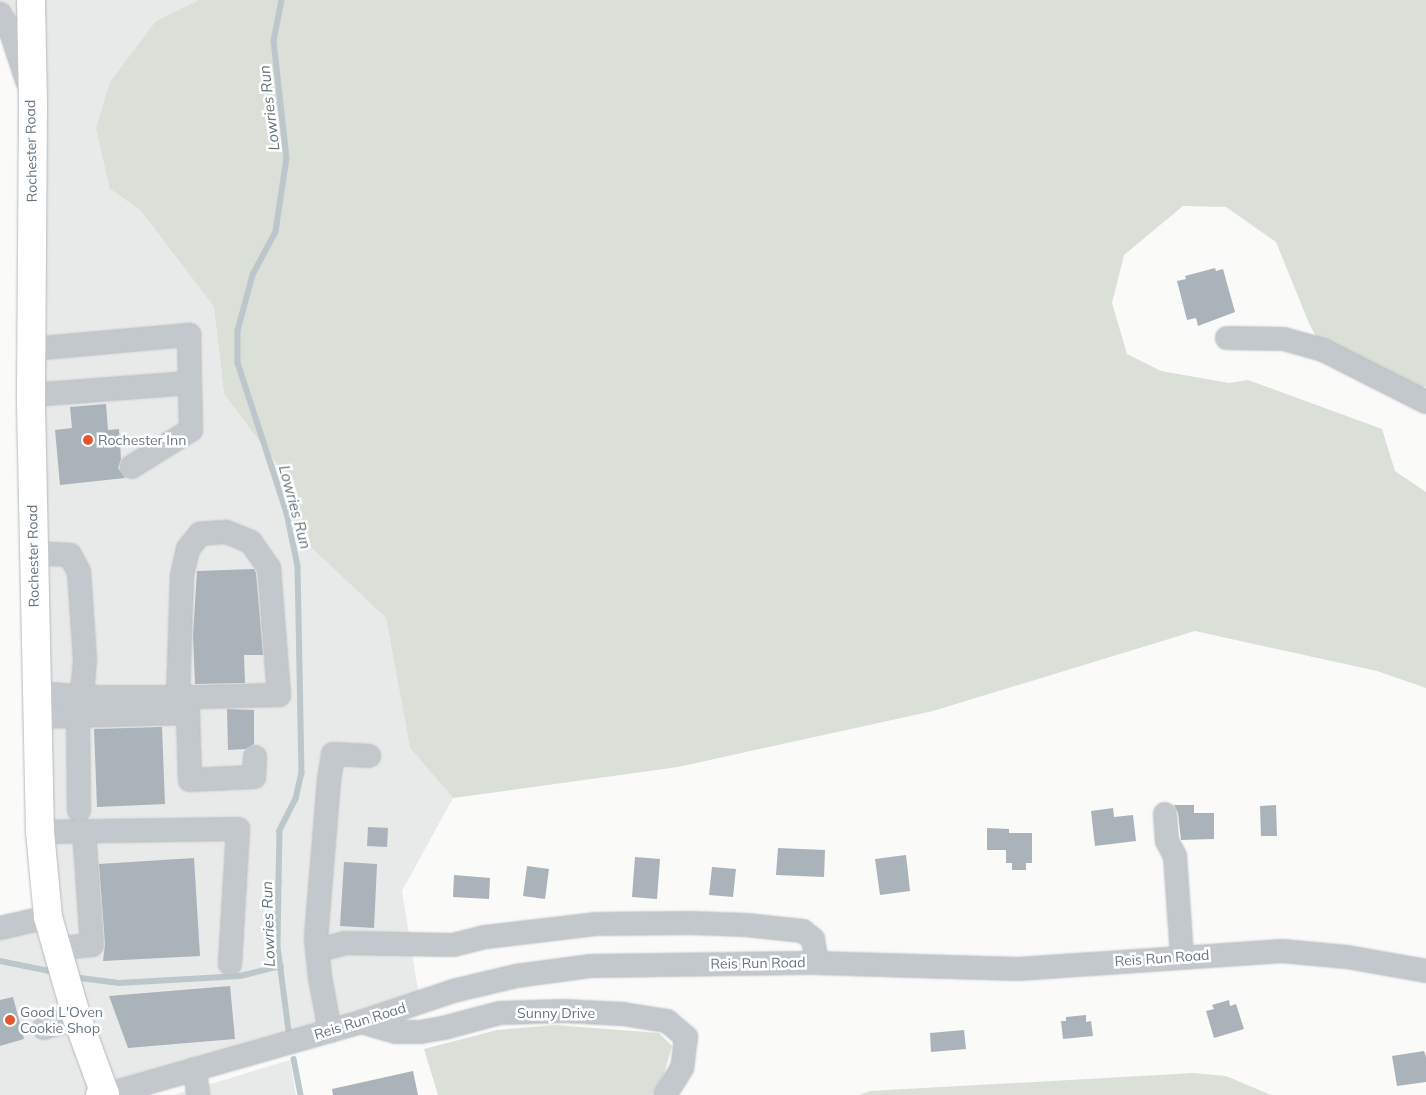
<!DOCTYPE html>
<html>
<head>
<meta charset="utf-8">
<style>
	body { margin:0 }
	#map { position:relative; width:1426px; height:1095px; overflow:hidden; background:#fafaf8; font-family:Mulish,sans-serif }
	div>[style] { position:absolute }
	.built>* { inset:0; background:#e8e9e9 }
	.green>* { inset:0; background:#dadfd7 }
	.stream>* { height:5.5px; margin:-2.75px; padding:0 2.75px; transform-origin:2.75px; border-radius:2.75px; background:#bbc7cb }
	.building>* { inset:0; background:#aab3b9 }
	.roads { filter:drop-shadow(0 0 1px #b5babe) drop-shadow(0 0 1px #b5babe) }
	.minor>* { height:22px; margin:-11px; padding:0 11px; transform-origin:11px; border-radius:11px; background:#c3c8cc }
	.major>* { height:28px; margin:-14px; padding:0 14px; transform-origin:14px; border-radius:14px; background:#fff }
	.dots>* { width:14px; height:14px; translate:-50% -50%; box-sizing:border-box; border:2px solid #fff; border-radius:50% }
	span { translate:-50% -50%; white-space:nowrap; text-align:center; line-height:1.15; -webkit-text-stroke:5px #fff; paint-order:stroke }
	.street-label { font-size:14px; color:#657683 }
	.poi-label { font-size:14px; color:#657683 }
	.left { translate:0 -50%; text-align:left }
	.water-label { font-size:15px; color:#60757c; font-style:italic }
</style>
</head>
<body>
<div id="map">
	<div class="built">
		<i style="clip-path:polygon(0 0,199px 0,156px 21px,110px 189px,141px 211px,214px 307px,224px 394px,279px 467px,298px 535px,386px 618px,410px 748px,453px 798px,402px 891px,420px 1002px,100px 1095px,0 1095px,0 928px,48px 917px,33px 106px,0 14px)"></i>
		<i style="clip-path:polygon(290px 1060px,296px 1095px,174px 1095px)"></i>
	</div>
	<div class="green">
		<i style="clip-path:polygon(199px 0,1426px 0,1426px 386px,1412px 395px,1323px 350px,1308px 321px,1276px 242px,1226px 207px,1183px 206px,1124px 255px,1112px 303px,1127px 354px,1161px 371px,1229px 383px,1248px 380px,1382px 429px,1395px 471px,1426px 492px,1426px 688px,1377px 671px,1195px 631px,933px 711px,678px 767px,453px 798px,410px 748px,386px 618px,298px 535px,279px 467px,224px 394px,214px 307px,141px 211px,110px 189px,96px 128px,110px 82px,156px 21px)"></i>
		<i style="clip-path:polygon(555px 1025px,659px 1033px,672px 1046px,664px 1074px,652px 1095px,438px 1095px,424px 1049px,497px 1030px)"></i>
		<i style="clip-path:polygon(1194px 1073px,1226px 1076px,1271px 1095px,859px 1095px,870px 1091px)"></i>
	</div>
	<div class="stream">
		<i style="left:282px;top:0;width:42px;rotate:101deg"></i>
		<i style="left:274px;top:41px;width:118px;rotate:83.7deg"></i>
		<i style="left:287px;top:158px;width:75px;rotate:98.5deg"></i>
		<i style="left:276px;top:232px;width:49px;rotate:118.1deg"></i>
		<i style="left:253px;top:275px;width:58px;rotate:105deg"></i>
		<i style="left:238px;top:331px;width:32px;rotate:90deg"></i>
		<i style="left:238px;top:363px;width:158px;rotate:71.9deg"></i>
		<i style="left:287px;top:513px;width:54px;rotate:78.3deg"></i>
		<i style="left:298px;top:566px;width:207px;rotate:88.9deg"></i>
		<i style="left:302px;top:773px;width:27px;rotate:103deg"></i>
		<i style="left:296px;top:799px;width:36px;rotate:117deg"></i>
		<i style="left:280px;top:831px;width:50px;rotate:91.1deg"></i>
		<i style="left:279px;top:881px;width:66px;rotate:90.9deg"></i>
		<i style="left:278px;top:947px;width:85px;rotate:82.5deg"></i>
		<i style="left:0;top:961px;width:55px;rotate:11.5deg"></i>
		<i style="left:73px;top:977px;width:46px;rotate:7.4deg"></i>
		<i style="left:119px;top:983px;width:121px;rotate:-3.3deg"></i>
		<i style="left:240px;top:976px;width:42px;rotate:-13.7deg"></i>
		<i style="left:294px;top:1059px;width:37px;rotate:79deg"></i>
	</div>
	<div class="building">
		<i style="clip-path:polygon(1215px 268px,1216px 271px,1223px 269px,1235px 312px,1198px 326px,1196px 318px,1187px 320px,1177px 281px,1186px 279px,1185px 276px)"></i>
		<i style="clip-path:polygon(106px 404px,108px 430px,119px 429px,121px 459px,118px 468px,125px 478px,60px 485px,55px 430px,72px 428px,70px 407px)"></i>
		<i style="clip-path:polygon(254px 569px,256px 573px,263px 655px,244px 655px,245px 683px,195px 684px,193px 635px,197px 571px)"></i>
		<i style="clip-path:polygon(227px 709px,254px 710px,254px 744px,245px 749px,228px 750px)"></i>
		<i style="clip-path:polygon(162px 727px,165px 804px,97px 807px,94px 729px)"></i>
		<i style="clip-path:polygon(1174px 805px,1194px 805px,1194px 813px,1214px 813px,1214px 839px,1181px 840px,1178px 813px)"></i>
		<i style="clip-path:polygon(1276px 805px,1277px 836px,1261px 836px,1260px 806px)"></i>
		<i style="clip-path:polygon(1113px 808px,1114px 817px,1133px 815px,1136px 841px,1095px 846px,1091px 811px)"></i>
		<i style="clip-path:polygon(368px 827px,388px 828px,387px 847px,367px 846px)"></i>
		<i style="clip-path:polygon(987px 828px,1009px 829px,1009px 833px,1032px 833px,1032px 863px,1026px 863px,1026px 870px,1012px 870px,1012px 863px,1006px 863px,1006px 850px,987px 850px)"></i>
		<i style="clip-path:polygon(778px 848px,825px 850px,824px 877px,776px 875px)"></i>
		<i style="clip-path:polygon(906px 855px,910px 891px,880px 895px,875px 859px)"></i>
		<i style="clip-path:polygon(635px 857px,660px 859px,657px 899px,632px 897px)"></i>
		<i style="clip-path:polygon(194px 858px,200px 956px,103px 961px,105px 944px,99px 864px)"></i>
		<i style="clip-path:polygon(344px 862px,377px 864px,374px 928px,340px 926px)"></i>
		<i style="clip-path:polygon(527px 866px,549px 869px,545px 899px,523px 896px)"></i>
		<i style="clip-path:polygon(712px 867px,736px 869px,733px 897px,709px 895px)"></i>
		<i style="clip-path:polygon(454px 875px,490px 878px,489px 899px,453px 897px)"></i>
		<i style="clip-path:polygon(230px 986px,235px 1039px,128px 1048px,109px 996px)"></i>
		<i style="clip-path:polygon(13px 997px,24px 1039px,0 1046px,0 1000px)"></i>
		<i style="clip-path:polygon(1229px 1000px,1230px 1006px,1236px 1004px,1244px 1029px,1214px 1038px,1206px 1011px,1214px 1009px,1212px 1005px)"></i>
		<i style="clip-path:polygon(1086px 1015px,1086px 1022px,1091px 1021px,1093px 1036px,1063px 1039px,1061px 1021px,1066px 1021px,1066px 1017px)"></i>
		<i style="clip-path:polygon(964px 1030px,966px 1049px,931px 1052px,930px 1033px)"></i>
		<i style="clip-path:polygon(1424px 1051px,1426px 1057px,1426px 1082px,1397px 1086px,1392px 1056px)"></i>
		<i style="clip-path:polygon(413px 1071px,418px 1095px,333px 1095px,332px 1089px)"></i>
	</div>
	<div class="roads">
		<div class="minor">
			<i style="left:0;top:14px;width:21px;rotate:59deg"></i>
			<i style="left:11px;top:32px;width:52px;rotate:71.9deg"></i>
			<i style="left:1227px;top:338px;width:57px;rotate:1deg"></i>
			<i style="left:1284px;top:339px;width:41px;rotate:15.8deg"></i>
			<i style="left:1323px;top:350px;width:115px;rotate:26.8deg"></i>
			<i style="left:31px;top:349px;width:159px;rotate:-5.1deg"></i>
			<i style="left:189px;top:335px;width:95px;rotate:88.8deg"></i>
			<i style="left:191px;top:430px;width:70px;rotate:148.3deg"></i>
			<i style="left:31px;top:395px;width:159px;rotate:-4.3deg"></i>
			<i style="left:33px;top:553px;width:37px;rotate:3deg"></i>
			<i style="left:70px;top:555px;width:19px;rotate:62deg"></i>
			<i style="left:79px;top:572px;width:88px;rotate:86.1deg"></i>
			<i style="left:85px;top:660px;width:36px;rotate:95deg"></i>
			<i style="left:36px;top:693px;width:53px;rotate:4.3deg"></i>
			<i style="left:89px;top:697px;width:110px"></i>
			<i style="left:199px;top:697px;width:80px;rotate:-1.4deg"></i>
			<i style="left:279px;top:695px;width:127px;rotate:-94.5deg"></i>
			<i style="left:269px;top:568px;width:32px;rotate:-125deg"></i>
			<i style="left:251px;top:542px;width:27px;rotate:-158deg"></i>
			<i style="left:226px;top:532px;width:26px;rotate:176deg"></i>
			<i style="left:200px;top:534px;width:19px;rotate:129deg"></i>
			<i style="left:188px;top:549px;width:28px;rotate:103deg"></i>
			<i style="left:182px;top:576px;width:121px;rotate:91.9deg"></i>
			<i style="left:78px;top:716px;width:94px;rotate:89.4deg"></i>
			<i style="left:36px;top:717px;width:152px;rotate:-1.5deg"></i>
			<i style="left:188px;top:713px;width:67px;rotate:88.3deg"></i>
			<i style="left:190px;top:780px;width:64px;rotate:-2.7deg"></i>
			<i style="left:254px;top:777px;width:20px;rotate:-87deg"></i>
			<i style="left:1165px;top:814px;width:27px;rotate:86deg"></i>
			<i style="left:1167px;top:841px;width:17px;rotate:62deg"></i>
			<i style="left:1175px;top:856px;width:101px;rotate:86deg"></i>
			<i style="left:40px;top:832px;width:198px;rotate:-0.9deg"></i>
			<i style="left:238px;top:829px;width:135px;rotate:93.4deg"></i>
			<i style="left:0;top:928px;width:49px;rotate:-12.9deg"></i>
			<i style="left:57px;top:949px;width:35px;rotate:-7deg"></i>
			<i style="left:92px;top:945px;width:114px;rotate:-94deg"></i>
			<i style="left:319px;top:950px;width:27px;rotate:-15deg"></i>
			<i style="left:345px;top:943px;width:108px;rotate:1.1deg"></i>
			<i style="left:453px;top:945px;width:34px;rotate:-14deg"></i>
			<i style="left:486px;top:937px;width:112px;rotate:-6.7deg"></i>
			<i style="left:597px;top:924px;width:94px;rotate:-0.6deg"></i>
			<i style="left:691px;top:923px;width:55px;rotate:2.1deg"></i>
			<i style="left:746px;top:925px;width:57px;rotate:6deg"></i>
			<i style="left:803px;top:931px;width:13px;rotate:39deg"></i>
			<i style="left:813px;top:939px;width:24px;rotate:81deg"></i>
			<i style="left:361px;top:1022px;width:36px;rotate:16deg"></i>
			<i style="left:396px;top:1032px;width:24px"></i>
			<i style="left:420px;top:1032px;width:27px;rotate:-10deg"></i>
			<i style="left:447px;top:1027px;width:55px;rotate:-14.8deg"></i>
			<i style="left:500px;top:1013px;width:64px;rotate:-1.8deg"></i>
			<i style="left:564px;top:1011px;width:59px;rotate:2.9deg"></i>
			<i style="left:623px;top:1014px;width:45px;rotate:9deg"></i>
			<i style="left:667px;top:1021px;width:25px;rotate:40deg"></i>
			<i style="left:686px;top:1037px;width:31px;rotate:97deg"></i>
			<i style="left:682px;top:1068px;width:32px;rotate:122deg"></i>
			<i style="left:44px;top:1028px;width:34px;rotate:-17deg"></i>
			<i style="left:330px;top:1031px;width:55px;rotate:-100.5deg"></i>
			<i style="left:320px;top:977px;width:39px;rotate:-96deg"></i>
			<i style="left:316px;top:938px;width:159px;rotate:-85.3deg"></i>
			<i style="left:329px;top:780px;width:26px;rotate:-81deg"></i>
			<i style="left:333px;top:754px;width:36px;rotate:3deg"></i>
			<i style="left:195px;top:1069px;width:26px;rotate:83deg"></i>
			<i style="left:105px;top:1095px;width:266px;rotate:-15.9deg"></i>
			<i style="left:361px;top:1022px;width:97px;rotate:-18.6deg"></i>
			<i style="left:453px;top:991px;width:65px;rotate:-13.4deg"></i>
			<i style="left:516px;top:976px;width:76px;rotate:-7.6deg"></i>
			<i style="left:591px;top:966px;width:226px;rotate:-0.8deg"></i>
			<i style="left:817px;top:963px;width:201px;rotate:1.7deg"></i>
			<i style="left:1018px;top:969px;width:265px;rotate:-3.9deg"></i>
			<i style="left:1282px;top:951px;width:65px;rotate:5.3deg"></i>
			<i style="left:1347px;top:957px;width:80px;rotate:10deg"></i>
		</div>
		<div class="major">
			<i style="left:31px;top:0;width:106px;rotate:88.9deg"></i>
			<i style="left:33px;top:106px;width:298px;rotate:90.4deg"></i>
			<i style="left:31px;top:404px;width:428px;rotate:88.8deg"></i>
			<i style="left:40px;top:832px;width:85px;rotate:84.6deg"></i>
			<i style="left:48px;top:917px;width:105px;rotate:74deg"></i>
			<i style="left:77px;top:1018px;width:81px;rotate:69.8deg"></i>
			<i style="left:105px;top:1094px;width:5px;rotate:169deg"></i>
		</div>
	</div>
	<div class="dots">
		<i style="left:88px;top:440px;background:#e4572e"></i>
		<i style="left:10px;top:1020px;background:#e4572e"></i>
	</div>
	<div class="street-label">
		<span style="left:31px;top:151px;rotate:-91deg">Rochester Road</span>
		<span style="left:33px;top:556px;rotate:-91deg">Rochester Road</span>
		<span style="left:1162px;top:958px;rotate:-4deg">Reis Run Road</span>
		<span style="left:758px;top:963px;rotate:-1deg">Reis Run Road</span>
		<span style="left:556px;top:1013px">Sunny Drive</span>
		<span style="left:360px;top:1021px;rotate:-17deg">Reis Run Road</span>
	</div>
	<div class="poi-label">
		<span class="left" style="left:98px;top:440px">Rochester Inn</span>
		<span class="left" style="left:20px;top:1020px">Good L'Oven<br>Cookie Shop</span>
	</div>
	<div class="water-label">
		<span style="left:269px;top:108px;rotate:-97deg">Lowries Run</span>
		<span style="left:295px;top:507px;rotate:75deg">Lowries Run</span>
		<span style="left:268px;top:924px;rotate:-92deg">Lowries Run</span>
	</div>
</div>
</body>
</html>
